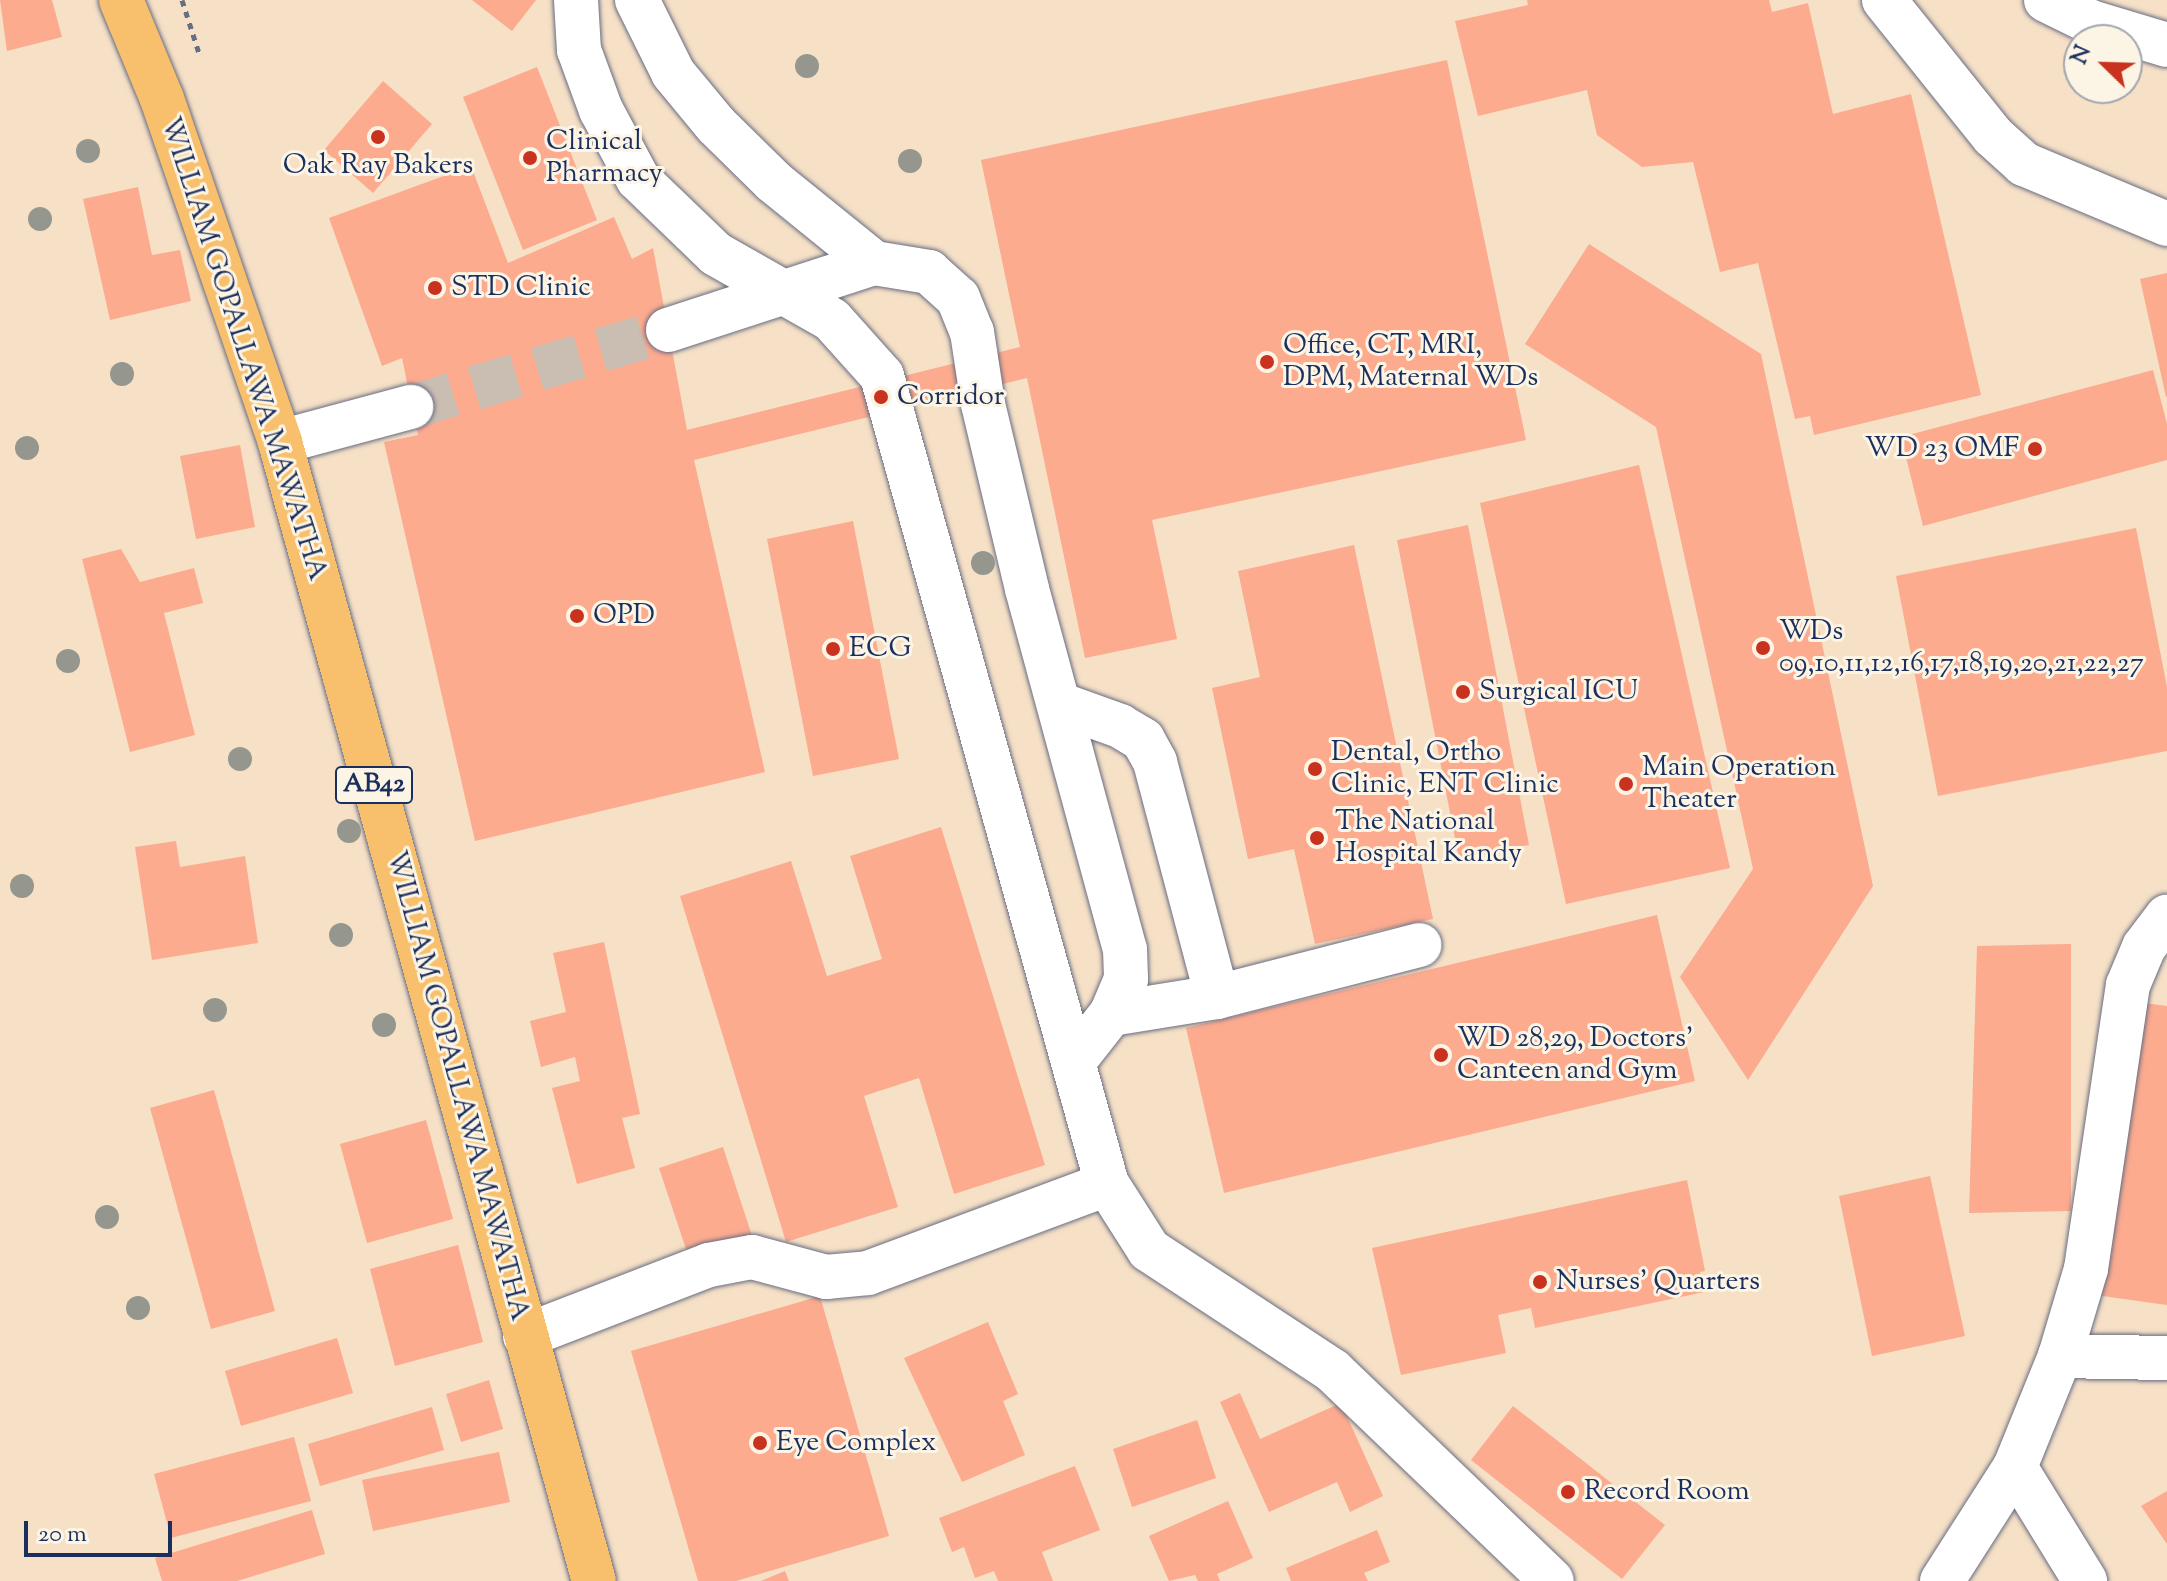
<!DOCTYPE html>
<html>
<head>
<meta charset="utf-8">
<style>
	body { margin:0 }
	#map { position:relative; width:2167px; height:1581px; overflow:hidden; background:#f6e0c6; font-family:"Sorts Mill Goudy",serif }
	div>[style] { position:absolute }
	.building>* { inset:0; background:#fcab8f }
	.minor-tunnel>* { height:44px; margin-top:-22px; transform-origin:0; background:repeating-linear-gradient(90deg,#cabdb1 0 44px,transparent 0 66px) }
	.path>* { height:5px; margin-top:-2.5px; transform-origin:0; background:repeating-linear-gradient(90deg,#686d82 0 6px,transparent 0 12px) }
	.roads { filter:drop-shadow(0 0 2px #686d82) drop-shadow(0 0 2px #686d82) }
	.minor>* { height:44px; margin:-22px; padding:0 22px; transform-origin:22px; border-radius:22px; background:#fff }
	.major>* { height:44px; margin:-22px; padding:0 22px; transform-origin:22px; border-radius:22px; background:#f8bf6c }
	.trees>* { width:24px; height:24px; margin:-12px; border-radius:50%; background:#95978e }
	.dots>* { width:22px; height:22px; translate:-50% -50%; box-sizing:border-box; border:4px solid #fcf5e5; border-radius:50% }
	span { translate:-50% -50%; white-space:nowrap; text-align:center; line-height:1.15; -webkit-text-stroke:6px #fcf5e5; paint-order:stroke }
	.shield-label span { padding:2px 6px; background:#fcf5e5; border:2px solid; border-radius:6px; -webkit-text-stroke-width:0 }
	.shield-label { font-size:26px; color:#1b2f5e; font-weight:700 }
	.poi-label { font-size:28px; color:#1b2f5e }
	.left { translate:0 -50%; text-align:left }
	.right { translate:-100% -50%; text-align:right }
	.street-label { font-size:28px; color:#1b2f5e }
	.north { position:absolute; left:2063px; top:24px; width:80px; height:80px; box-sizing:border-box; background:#fcf5e5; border:2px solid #a2a6af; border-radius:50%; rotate:293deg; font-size:22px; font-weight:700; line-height:32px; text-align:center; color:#1b2f5e }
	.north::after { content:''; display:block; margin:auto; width:28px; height:36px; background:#c8321e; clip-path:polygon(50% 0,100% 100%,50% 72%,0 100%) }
	.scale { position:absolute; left:24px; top:1521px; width:148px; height:36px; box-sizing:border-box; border:4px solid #1b2f5e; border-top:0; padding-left:10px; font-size:24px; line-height:28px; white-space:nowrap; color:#1b2f5e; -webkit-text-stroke:6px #fcf5e5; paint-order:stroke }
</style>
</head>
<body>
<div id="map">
	<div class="building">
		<i style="clip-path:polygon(0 0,52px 0,62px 37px,7px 51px)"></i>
		<i style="clip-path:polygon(472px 0,536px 0,512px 31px)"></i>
		<i style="clip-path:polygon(1527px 0,1769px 0,1772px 12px,1808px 3px,1833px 114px,1911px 94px,1981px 395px,1814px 435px,1810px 416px,1795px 419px,1758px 263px,1720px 272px,1693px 162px,1642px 167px,1597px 135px,1587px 90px,1478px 116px,1455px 21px,1528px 5px)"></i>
		<i style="clip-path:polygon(1447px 60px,1526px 440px,1152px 520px,1177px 639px,1085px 658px,1027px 378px,694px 460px,765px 772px,475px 841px,384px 442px,418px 435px,402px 358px,382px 366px,329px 218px,471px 166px,508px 263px,614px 217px,632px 259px,653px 248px,687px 430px,1020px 347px,981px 160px)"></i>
		<i style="clip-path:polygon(537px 67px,597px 220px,523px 250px,463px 97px)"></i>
		<i style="clip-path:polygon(383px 81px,432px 124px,373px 193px,324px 150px)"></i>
		<i style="clip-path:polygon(138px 187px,152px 255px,180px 250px,191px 301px,110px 320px,83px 199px)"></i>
		<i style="clip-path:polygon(1589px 244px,1761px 354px,1873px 886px,1748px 1080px,1680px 977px,1753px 869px,1656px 427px,1525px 344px)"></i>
		<i style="clip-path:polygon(2167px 273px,2167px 396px,2166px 397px,2140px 279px)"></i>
		<i style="clip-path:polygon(2153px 370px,2167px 424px,2167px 460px,1923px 526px,1901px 437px)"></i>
		<i style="clip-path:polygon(240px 445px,255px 527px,196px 539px,180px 456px)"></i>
		<i style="clip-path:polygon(1639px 465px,1730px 868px,1566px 904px,1480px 503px)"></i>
		<i style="clip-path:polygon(853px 521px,899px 759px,813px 776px,767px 539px)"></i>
		<i style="clip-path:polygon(1468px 525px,1529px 845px,1459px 859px,1397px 540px)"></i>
		<i style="clip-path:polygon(2136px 528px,2167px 687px,2167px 751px,1938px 796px,1896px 576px)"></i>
		<i style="clip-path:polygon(1354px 545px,1433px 919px,1315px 944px,1294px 849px,1248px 859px,1212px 688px,1260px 677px,1238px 571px)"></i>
		<i style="clip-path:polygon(121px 549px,140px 582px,194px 568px,203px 603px,164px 613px,195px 735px,130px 752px,82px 559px)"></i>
		<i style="clip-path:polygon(941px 827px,1045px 1165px,954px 1194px,919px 1078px,864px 1096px,898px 1207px,786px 1242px,680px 896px,791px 861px,827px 976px,882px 959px,850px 856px)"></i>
		<i style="clip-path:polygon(176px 841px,180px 867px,245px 856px,258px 943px,152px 960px,135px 847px)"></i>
		<i style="clip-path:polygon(1657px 915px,1695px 1081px,1224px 1193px,1186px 1028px)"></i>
		<i style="clip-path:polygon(604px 942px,640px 1114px,622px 1118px,635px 1168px,577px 1184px,552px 1088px,580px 1081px,575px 1057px,541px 1067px,530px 1021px,566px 1012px,553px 953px)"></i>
		<i style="clip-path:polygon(2071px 944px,2071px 1211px,1969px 1213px,1977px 946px)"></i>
		<i style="clip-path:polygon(2129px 1001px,2167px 1006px,2167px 1305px,2088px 1294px)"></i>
		<i style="clip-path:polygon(214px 1090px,275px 1311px,211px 1329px,150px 1108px)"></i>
		<i style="clip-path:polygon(426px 1120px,453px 1219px,367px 1243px,340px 1144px)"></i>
		<i style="clip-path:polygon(723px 1147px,754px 1242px,691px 1264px,659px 1168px)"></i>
		<i style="clip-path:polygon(1930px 1176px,1965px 1336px,1872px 1356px,1839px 1196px)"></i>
		<i style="clip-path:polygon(1687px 1180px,1705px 1271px,1700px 1272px,1704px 1292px,1535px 1328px,1531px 1308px,1498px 1315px,1506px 1353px,1401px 1375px,1372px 1248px)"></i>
		<i style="clip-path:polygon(458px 1245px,483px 1342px,395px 1366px,370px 1269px)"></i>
		<i style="clip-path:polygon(820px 1296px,889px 1536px,736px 1581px,698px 1581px,631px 1351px)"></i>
		<i style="clip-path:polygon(988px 1322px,1018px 1394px,1003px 1401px,1025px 1455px,962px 1482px,904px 1358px)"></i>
		<i style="clip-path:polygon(337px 1338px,353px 1393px,241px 1426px,225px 1371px)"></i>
		<i style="clip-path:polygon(489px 1380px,503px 1429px,461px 1442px,446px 1394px)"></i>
		<i style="clip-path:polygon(1240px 1393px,1260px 1439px,1341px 1403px,1383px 1496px,1350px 1512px,1337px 1482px,1269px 1512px,1220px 1402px)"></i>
		<i style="clip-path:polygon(1513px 1406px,1665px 1525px,1622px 1579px,1471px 1460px)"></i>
		<i style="clip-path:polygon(432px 1407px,444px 1450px,320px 1486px,308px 1444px)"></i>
		<i style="clip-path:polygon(1197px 1420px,1216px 1478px,1132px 1507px,1113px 1449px)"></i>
		<i style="clip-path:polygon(294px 1437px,311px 1501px,171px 1538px,154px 1474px)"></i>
		<i style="clip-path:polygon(499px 1452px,510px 1502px,373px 1531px,362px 1480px)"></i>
		<i style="clip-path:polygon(1075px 1466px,1100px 1530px,1042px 1552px,1053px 1581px,998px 1581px,994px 1571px,975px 1578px,964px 1547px,952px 1552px,939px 1518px)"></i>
		<i style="clip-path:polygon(2167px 1491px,2167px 1544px,2141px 1506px)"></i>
		<i style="clip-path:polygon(1228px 1501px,1253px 1558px,1217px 1574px,1220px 1581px,1198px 1581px,1195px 1575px,1169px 1581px,1149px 1536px)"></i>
		<i style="clip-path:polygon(312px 1510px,325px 1554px,237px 1581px,162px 1581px,155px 1558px)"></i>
		<i style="clip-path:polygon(1377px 1530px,1390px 1562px,1364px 1573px,1368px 1581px,1291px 1581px,1286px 1568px)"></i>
		<i style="clip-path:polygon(785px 1571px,789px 1581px,761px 1581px)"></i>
	</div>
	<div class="minor-tunnel">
		<i style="left:411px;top:407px;width:268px;rotate:-16.7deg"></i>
	</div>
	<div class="path">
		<i style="left:182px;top:0;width:59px;rotate:72.2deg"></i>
	</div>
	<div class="roads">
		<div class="minor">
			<i style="left:576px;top:0;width:50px;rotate:86.6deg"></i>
			<i style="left:579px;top:50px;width:64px;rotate:69.9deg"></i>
			<i style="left:601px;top:110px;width:78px;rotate:61.8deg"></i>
			<i style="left:638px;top:179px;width:108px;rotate:43.9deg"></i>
			<i style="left:716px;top:254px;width:133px;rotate:29.6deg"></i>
			<i style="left:832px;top:320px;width:75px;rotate:48.2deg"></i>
			<i style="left:882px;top:376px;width:839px;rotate:74.44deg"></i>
			<i style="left:1107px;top:1184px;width:78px;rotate:57.5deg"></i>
			<i style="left:1149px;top:1250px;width:220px;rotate:33.3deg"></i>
			<i style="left:1333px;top:1371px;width:303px;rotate:43.8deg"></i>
			<i style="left:637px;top:0;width:81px;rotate:63.7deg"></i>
			<i style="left:673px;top:73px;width:67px;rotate:50.4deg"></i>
			<i style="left:716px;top:125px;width:81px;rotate:44.5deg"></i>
			<i style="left:774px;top:182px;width:129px;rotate:39deg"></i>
			<i style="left:1884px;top:0;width:174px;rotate:51.3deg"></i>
			<i style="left:1993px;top:136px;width:42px;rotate:42.1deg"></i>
			<i style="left:2024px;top:164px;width:155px;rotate:22.8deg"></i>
			<i style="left:2046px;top:0;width:50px;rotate:26.1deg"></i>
			<i style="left:2091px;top:22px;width:79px;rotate:16.8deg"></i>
			<i style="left:668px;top:330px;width:217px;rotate:-18deg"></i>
			<i style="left:874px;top:263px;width:56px;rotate:9.3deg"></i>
			<i style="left:929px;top:272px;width:39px;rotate:42deg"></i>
			<i style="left:958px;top:298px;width:37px;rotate:68deg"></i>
			<i style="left:972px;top:332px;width:73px;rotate:81.3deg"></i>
			<i style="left:983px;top:404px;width:190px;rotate:76.6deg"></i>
			<i style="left:1027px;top:589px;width:373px;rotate:74.8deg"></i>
			<i style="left:1125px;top:949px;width:30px;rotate:88deg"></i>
			<i style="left:1126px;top:979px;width:38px;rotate:113deg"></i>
			<i style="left:1111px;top:1014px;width:60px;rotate:128.2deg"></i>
			<i style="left:280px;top:442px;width:136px;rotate:-15deg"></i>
			<i style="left:1059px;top:704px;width:65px;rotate:19.8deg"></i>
			<i style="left:1120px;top:726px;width:27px;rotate:31deg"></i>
			<i style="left:1143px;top:740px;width:25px;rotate:61deg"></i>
			<i style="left:1155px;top:762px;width:243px;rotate:75.2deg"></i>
			<i style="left:1111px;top:1014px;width:107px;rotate:-9.1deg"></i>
			<i style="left:1217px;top:997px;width:209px;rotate:-14.4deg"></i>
			<i style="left:525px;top:1336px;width:197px;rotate:-21.1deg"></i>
			<i style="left:709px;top:1265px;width:44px;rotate:-10.5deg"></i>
			<i style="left:752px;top:1257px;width:77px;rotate:15.1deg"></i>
			<i style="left:826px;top:1277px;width:42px;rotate:-5.4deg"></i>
			<i style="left:868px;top:1273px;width:255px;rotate:-20.4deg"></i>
			<i style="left:2060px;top:1356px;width:107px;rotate:1.1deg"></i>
			<i style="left:2015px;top:1467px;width:134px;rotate:58.4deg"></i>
			<i style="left:1942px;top:1581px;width:135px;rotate:-57.4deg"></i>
			<i style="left:2015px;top:1467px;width:120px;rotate:-67.9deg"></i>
			<i style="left:2060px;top:1356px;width:91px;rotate:-73.4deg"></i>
			<i style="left:2086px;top:1269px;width:287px;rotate:-81.6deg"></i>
			<i style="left:2128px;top:985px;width:41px;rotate:-67.2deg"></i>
			<i style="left:2144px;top:947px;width:38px;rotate:-53deg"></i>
		</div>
		<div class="major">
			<i style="left:121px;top:0;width:107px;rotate:67.5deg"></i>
			<i style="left:162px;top:99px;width:363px;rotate:71deg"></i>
			<i style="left:280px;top:442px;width:1181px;rotate:74.59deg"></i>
		</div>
	</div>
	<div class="trees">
		<i style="left:807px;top:66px"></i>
		<i style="left:88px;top:151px"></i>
		<i style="left:910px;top:161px"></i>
		<i style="left:40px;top:219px"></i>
		<i style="left:122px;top:374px"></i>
		<i style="left:27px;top:448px"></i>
		<i style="left:983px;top:563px"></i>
		<i style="left:68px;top:661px"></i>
		<i style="left:240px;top:759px"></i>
		<i style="left:349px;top:831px"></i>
		<i style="left:22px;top:886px"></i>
		<i style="left:341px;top:935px"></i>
		<i style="left:215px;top:1010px"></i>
		<i style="left:384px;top:1025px"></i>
		<i style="left:107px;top:1217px"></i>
		<i style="left:138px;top:1308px"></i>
	</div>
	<div class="dots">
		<i style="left:378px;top:137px;background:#c8321e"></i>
		<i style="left:530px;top:158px;background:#c8321e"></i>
		<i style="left:435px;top:288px;background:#c8321e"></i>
		<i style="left:1267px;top:362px;background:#c8321e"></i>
		<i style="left:881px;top:397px;background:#c8321e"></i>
		<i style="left:2035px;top:449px;background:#c8321e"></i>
		<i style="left:577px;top:616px;background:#c8321e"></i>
		<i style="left:1763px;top:648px;background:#c8321e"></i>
		<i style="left:833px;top:649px;background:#c8321e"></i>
		<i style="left:1463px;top:692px;background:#c8321e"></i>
		<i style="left:1315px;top:769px;background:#c8321e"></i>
		<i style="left:1626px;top:784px;background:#c8321e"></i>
		<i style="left:1317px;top:838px;background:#c8321e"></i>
		<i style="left:1441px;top:1055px;background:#c8321e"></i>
		<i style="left:1540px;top:1282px;background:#c8321e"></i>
		<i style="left:760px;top:1443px;background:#c8321e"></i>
		<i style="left:1568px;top:1492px;background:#c8321e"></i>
	</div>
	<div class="shield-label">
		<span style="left:374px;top:785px">AB42</span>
	</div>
	<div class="poi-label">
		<span class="left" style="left:546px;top:158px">Clinical<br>Pharmacy</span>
		<span style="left:378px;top:166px">Oak Ray Bakers</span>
		<span class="left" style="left:451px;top:288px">STD Clinic</span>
		<span class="left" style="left:1283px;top:362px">Office, CT, MRI,<br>DPM, Maternal WDs</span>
		<span class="left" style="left:897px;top:397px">Corridor</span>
		<span class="right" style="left:2019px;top:449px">WD 23 OMF</span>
		<span class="left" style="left:593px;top:616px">OPD</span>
		<span class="left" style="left:1779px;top:648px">WDs<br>09,10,11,12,16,17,18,19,20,21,22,27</span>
		<span class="left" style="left:849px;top:649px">ECG</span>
		<span class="left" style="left:1479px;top:692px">Surgical ICU</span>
		<span class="left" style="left:1331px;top:769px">Dental, Ortho<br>Clinic, ENT Clinic</span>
		<span class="left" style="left:1642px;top:784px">Main Operation<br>Theater</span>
		<span class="left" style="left:1335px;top:838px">The National<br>Hospital Kandy</span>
		<span class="left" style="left:1457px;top:1055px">WD 28,29, Doctors'<br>Canteen and Gym</span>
		<span class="left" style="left:1556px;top:1282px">Nurses' Quarters</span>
		<span class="left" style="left:776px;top:1443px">Eye Complex</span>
		<span class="left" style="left:1584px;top:1492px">Record Room</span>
	</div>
	<div class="street-label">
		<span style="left:243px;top:349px;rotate:72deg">WILLIAM GOPALLAWA MAWATHA</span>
		<span style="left:457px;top:1086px;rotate:75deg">WILLIAM GOPALLAWA MAWATHA</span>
	</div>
	<div class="north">N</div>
	<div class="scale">20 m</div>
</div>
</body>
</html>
